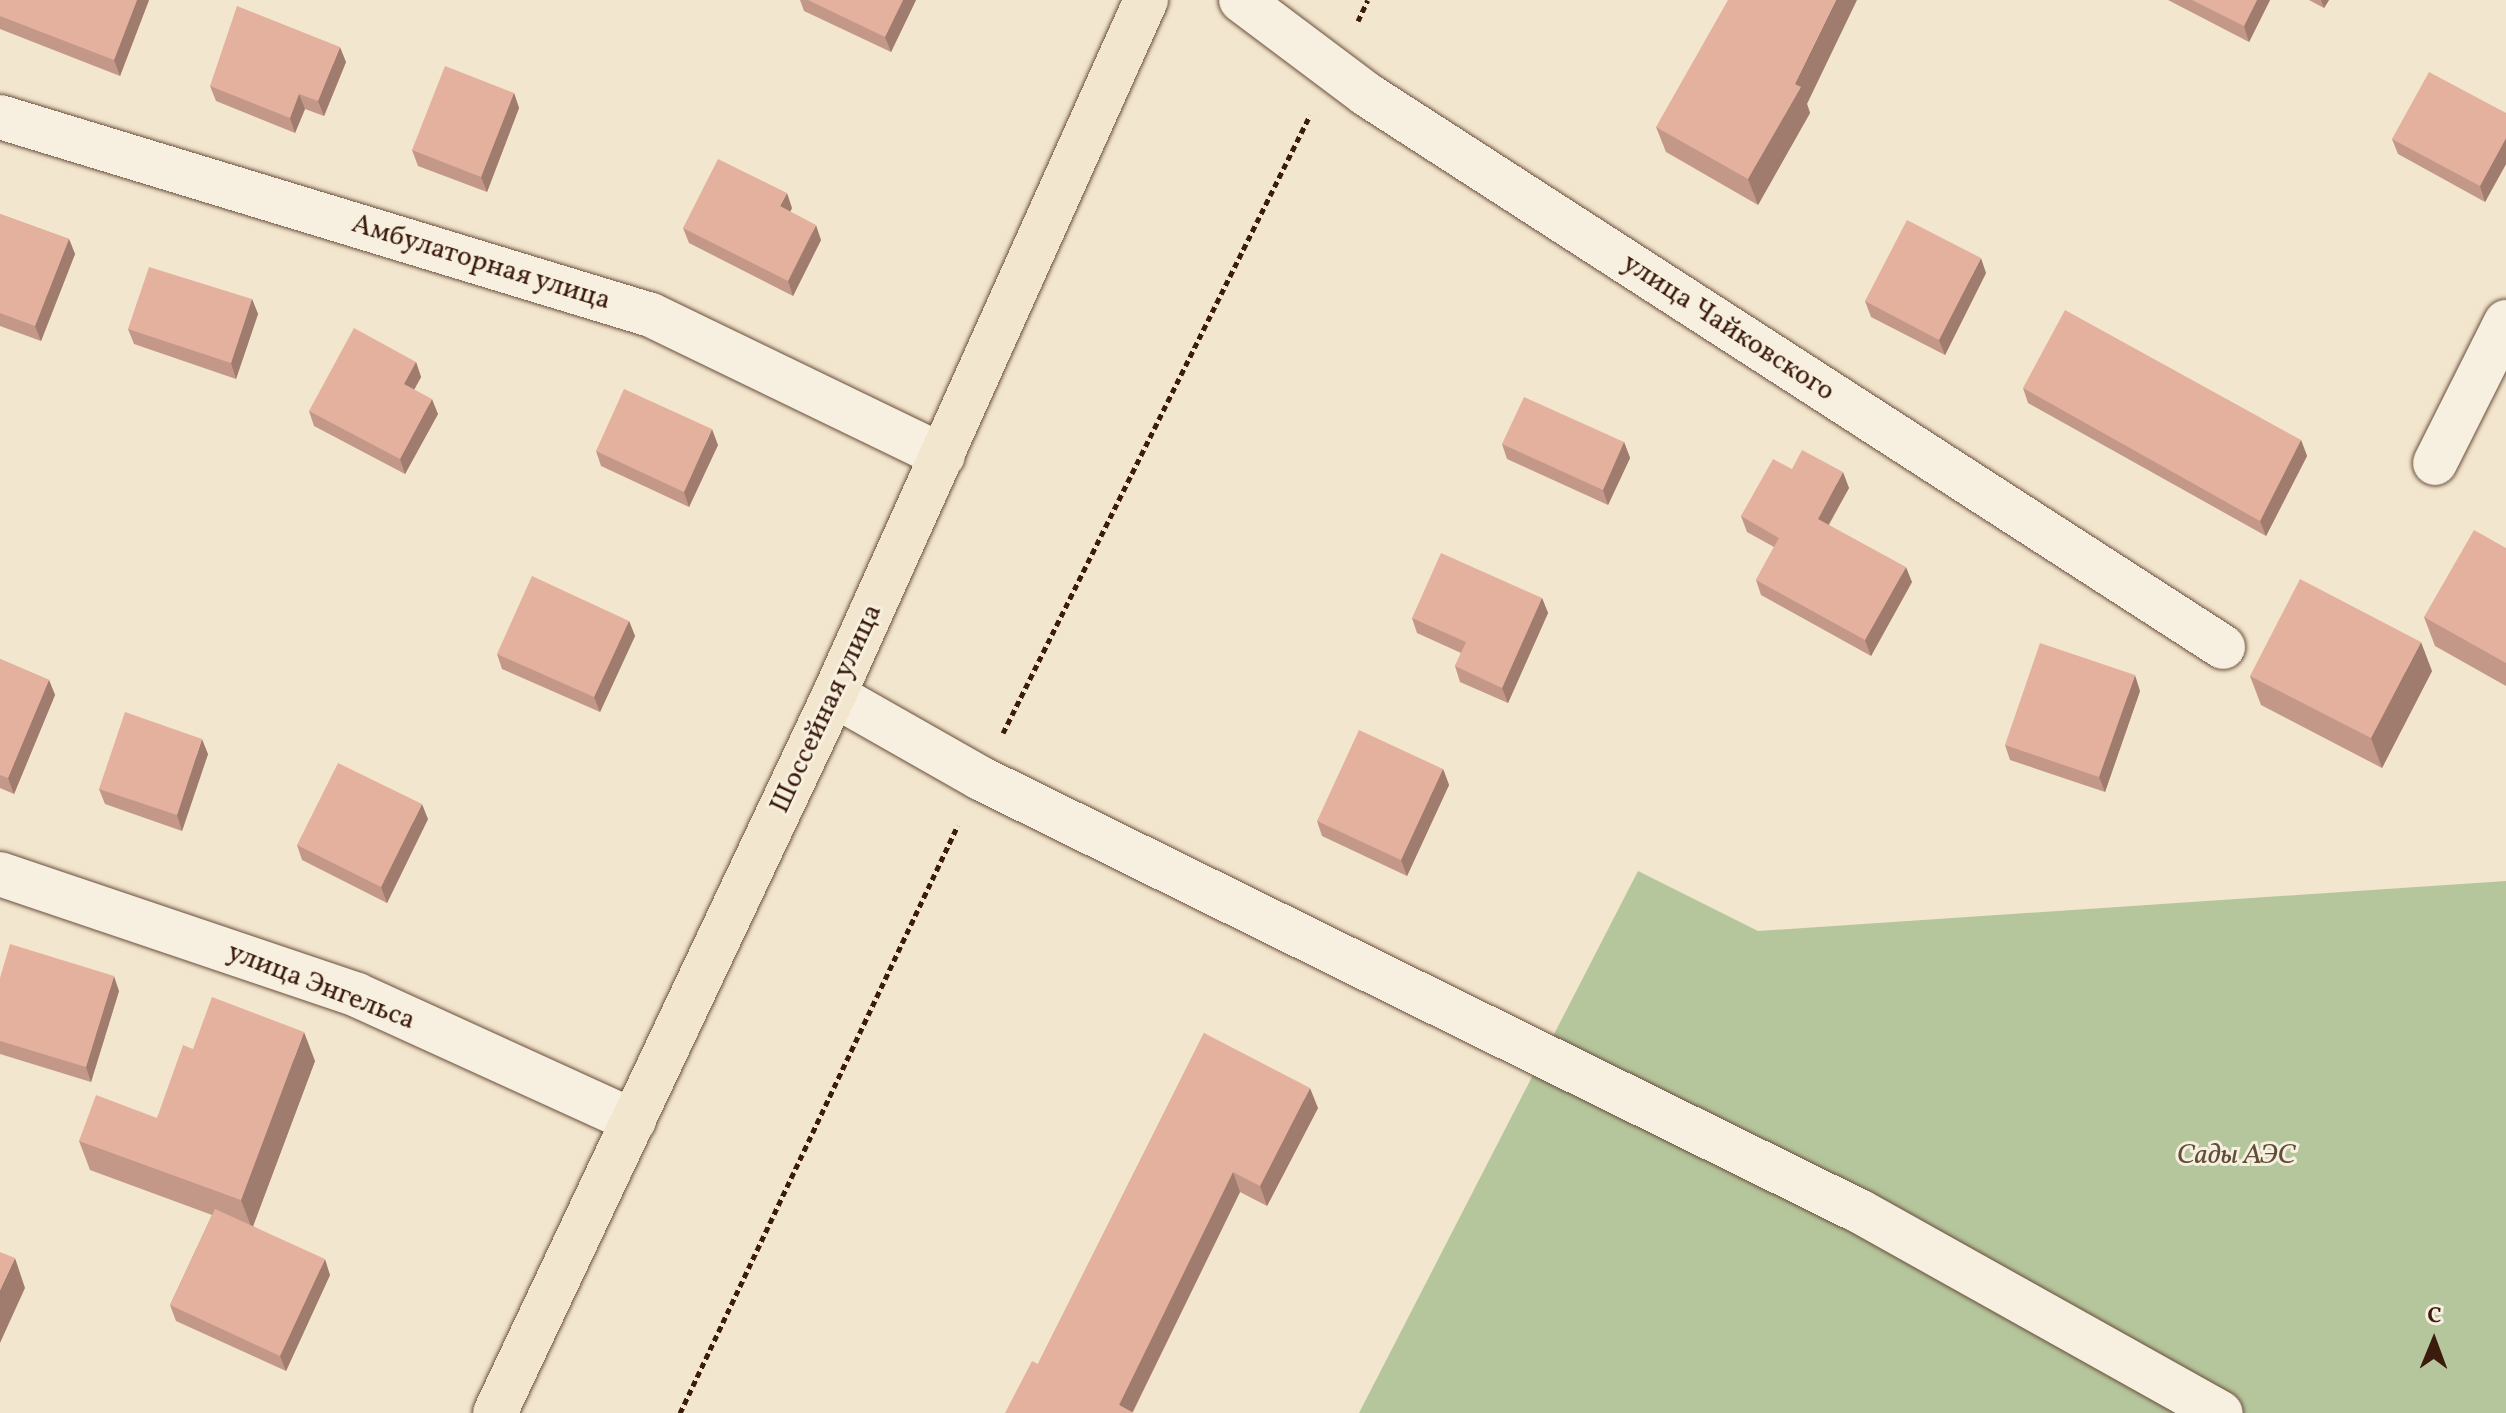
<!DOCTYPE html>
<html>
<head>
<meta charset="utf-8">
<style>
	body { margin:0 }
	#map { position:relative; width:2506px; height:1413px; overflow:hidden; background:#f3e6ce; font-family:Vollkorn,serif }
	div>[style] { position:absolute }
	.green>* { inset:0; background:#b6c69c }
	.path>* { height:5px; margin-top:-2.5px; transform-origin:0; background:repeating-linear-gradient(90deg,#3b1b0b 0 6px,transparent 0 10px) }
	.roads { filter:drop-shadow(0 0 2px #694e3c) drop-shadow(0 0 2px #694e3c) }
	.minor>* { height:44px; margin:-22px; padding:0 22px; transform-origin:22px; border-radius:22px; background:#f7efdf }
	.major>* { height:44px; margin:-22px; padding:0 22px; transform-origin:22px; border-radius:22px; background:#f3e6ce }
	.wall>* { inset:0; background:#c49888 }
	.shaded-wall>* { inset:0; background:#a07c6f }
	.building>* { inset:0; background:#e4b19e }
	span { translate:-50% -50%; white-space:nowrap; text-align:center; line-height:1.15; -webkit-text-stroke:6px #f7efdf; paint-order:stroke }
	.street-label { font-size:28px; color:#3b1b0b }
	.park-label { font-size:28px; color:#604e36; font-style:italic }
	.north { position:absolute; left:2394px; top:1301px; width:80px; height:80px; -webkit-text-stroke:6px #f7efdf; paint-order:stroke; rotate:1deg; font-size:22px; font-weight:700; line-height:32px; text-align:center; color:#3b1b0b }
	.north::after { content:''; display:block; margin:auto; width:28px; height:36px; background:#3b1b0b; clip-path:polygon(50% 0,100% 100%,50% 72%,0 100%) }
</style>
</head>
<body>
<div id="map">
	<div class="green">
		<i style="clip-path:polygon(1638px 871px,1758px 931px,2506px 881px,2506px 1413px,1359px 1413px)"></i>
	</div>
	<div class="path">
		<i style="left:1358px;top:21px;width:23px;rotate:-65deg"></i>
		<i style="left:1003px;top:733px;width:690px;rotate:-63.58deg"></i>
		<i style="left:680px;top:1413px;width:650px;rotate:-64.7deg"></i>
	</div>
	<div class="roads">
		<div class="minor">
			<i style="left:1241px;top:0;width:156px;rotate:36.9deg"></i>
			<i style="left:1366px;top:94px;width:1020px;rotate:32.83deg"></i>
			<i style="left:0;top:117px;width:680px;rotate:16.92deg"></i>
			<i style="left:651px;top:315px;width:324px;rotate:25.8deg"></i>
			<i style="left:2435px;top:463px;width:158px;rotate:-63.3deg"></i>
			<i style="left:834px;top:695px;width:168px;rotate:29.6deg"></i>
			<i style="left:980px;top:778px;width:982px;rotate:26.23deg"></i>
			<i style="left:1861px;top:1212px;width:412px;rotate:29.2deg"></i>
			<i style="left:0;top:874px;width:377px;rotate:18.7deg"></i>
			<i style="left:357px;top:995px;width:304px;rotate:24.5deg"></i>
		</div>
		<div class="major">
			<i style="left:495px;top:1413px;width:794px;rotate:-64.73deg"></i>
			<i style="left:834px;top:695px;width:762px;rotate:-65.82deg"></i>
		</div>
	</div>
	<div class="wall">
		<i style="clip-path:polygon(0 0,149px 0,120px 76px,0 29px)"></i>
		<i style="clip-path:polygon(800px 0,916px 0,891px 52px,804px 11px)"></i>
		<i style="clip-path:polygon(2168px 0,2270px 0,2249px 42px)"></i>
		<i style="clip-path:polygon(2309px 0,2329px 0,2324px 8px)"></i>
		<i style="clip-path:polygon(346px 62px,324px 116px,305px 109px,295px 133px,216px 101px,210px 86px)"></i>
		<i style="clip-path:polygon(514px 93px,519px 108px,487px 192px,418px 166px,412px 150px)"></i>
		<i style="clip-path:polygon(1807px 104px,1810px 113px,1758px 205px,1666px 152px,1656px 127px)"></i>
		<i style="clip-path:polygon(2506px 113px,2506px 164px,2485px 202px,2398px 154px,2392px 139px)"></i>
		<i style="clip-path:polygon(792px 208px,790px 212px,821px 240px,793px 296px,689px 243px,683px 228px)"></i>
		<i style="clip-path:polygon(0 214px,69px 239px,75px 254px,41px 341px,0 326px)"></i>
		<i style="clip-path:polygon(1986px 273px,1945px 355px,1871px 317px,1865px 301px)"></i>
		<i style="clip-path:polygon(252px 299px,258px 314px,236px 379px,134px 344px,128px 329px)"></i>
		<i style="clip-path:polygon(416px 362px,421px 377px,414px 390px,438px 414px,405px 474px,314px 426px,309px 411px)"></i>
		<i style="clip-path:polygon(2023px 388px,2301px 440px,2307px 456px,2266px 536px,2028px 403px)"></i>
		<i style="clip-path:polygon(1624px 442px,1630px 458px,1608px 505px,1507px 459px,1502px 444px)"></i>
		<i style="clip-path:polygon(718px 445px,689px 507px,601px 466px,596px 451px)"></i>
		<i style="clip-path:polygon(1792px 469px,1849px 488px,1829px 525px,1912px 582px,1871px 656px,1761px 595px,1756px 580px,1774px 547px,1747px 532px,1741px 516px)"></i>
		<i style="clip-path:polygon(2506px 548px,2506px 686px,2435px 646px,2424px 617px)"></i>
		<i style="clip-path:polygon(1542px 598px,1548px 613px,1508px 703px,1460px 682px,1455px 666px,1461px 653px,1417px 633px,1412px 618px)"></i>
		<i style="clip-path:polygon(629px 621px,635px 636px,600px 712px,502px 669px,497px 654px)"></i>
		<i style="clip-path:polygon(0 659px,49px 680px,55px 695px,14px 794px,0 788px)"></i>
		<i style="clip-path:polygon(2432px 671px,2382px 768px,2261px 705px,2250px 676px)"></i>
		<i style="clip-path:polygon(2140px 691px,2105px 792px,2010px 760px,2005px 745px)"></i>
		<i style="clip-path:polygon(208px 754px,182px 831px,105px 804px,99px 789px)"></i>
		<i style="clip-path:polygon(1443px 769px,1449px 785px,1407px 876px,1322px 836px,1317px 821px)"></i>
		<i style="clip-path:polygon(428px 819px,387px 903px,302px 860px,297px 845px)"></i>
		<i style="clip-path:polygon(0 978px,119px 991px,91px 1082px,0 1054px)"></i>
		<i style="clip-path:polygon(1204px 1033px,1318px 1108px,1267px 1206px,1240px 1192px,1133px 1412px,1038px 1364px)"></i>
		<i style="clip-path:polygon(193px 1049px,315px 1061px,253px 1226px,330px 1275px,286px 1371px,176px 1321px,170px 1305px,212px 1215px,90px 1170px,79px 1141px,157px 1118px)"></i>
	</div>
	<div class="shaded-wall">
		<i style="clip-path:polygon(137px 0,149px 0,120px 76px,114px 60px)"></i>
		<i style="clip-path:polygon(903px 0,916px 0,891px 52px,885px 37px)"></i>
		<i style="clip-path:polygon(1836px 0,1857px 0,1807px 104px,1810px 113px,1758px 205px,1748px 179px)"></i>
		<i style="clip-path:polygon(2257px 0,2270px 0,2249px 42px,2244px 26px)"></i>
		<i style="clip-path:polygon(2321px 0,2329px 0,2324px 8px)"></i>
		<i style="clip-path:polygon(340px 47px,346px 62px,324px 116px,318px 101px)"></i>
		<i style="clip-path:polygon(514px 93px,519px 108px,487px 192px,481px 177px)"></i>
		<i style="clip-path:polygon(299px 94px,305px 109px,295px 133px,290px 118px)"></i>
		<i style="clip-path:polygon(2506px 138px,2506px 164px,2485px 202px,2480px 186px)"></i>
		<i style="clip-path:polygon(787px 193px,792px 208px,785px 222px,780px 206px)"></i>
		<i style="clip-path:polygon(816px 225px,821px 240px,793px 296px,788px 281px)"></i>
		<i style="clip-path:polygon(69px 239px,75px 254px,41px 341px,35px 326px)"></i>
		<i style="clip-path:polygon(1981px 258px,1986px 273px,1945px 355px,1939px 340px)"></i>
		<i style="clip-path:polygon(252px 299px,258px 314px,236px 379px,231px 363px)"></i>
		<i style="clip-path:polygon(416px 362px,421px 377px,409px 399px,404px 384px)"></i>
		<i style="clip-path:polygon(432px 399px,438px 414px,405px 474px,400px 459px)"></i>
		<i style="clip-path:polygon(712px 429px,718px 445px,689px 507px,684px 492px)"></i>
		<i style="clip-path:polygon(2301px 440px,2307px 456px,2266px 536px,2260px 521px)"></i>
		<i style="clip-path:polygon(1624px 442px,1630px 458px,1608px 505px,1603px 490px)"></i>
		<i style="clip-path:polygon(1843px 472px,1849px 488px,1823px 534px,1818px 519px)"></i>
		<i style="clip-path:polygon(1906px 567px,1912px 582px,1871px 656px,1865px 640px)"></i>
		<i style="clip-path:polygon(1542px 598px,1548px 613px,1508px 703px,1502px 688px)"></i>
		<i style="clip-path:polygon(629px 621px,635px 636px,600px 712px,594px 697px)"></i>
		<i style="clip-path:polygon(2421px 642px,2432px 671px,2382px 768px,2371px 738px)"></i>
		<i style="clip-path:polygon(2135px 675px,2140px 691px,2105px 792px,2099px 777px)"></i>
		<i style="clip-path:polygon(49px 680px,55px 695px,14px 794px,8px 778px)"></i>
		<i style="clip-path:polygon(202px 739px,208px 754px,182px 831px,177px 815px)"></i>
		<i style="clip-path:polygon(1443px 769px,1449px 785px,1407px 876px,1401px 860px)"></i>
		<i style="clip-path:polygon(422px 804px,428px 819px,387px 903px,381px 887px)"></i>
		<i style="clip-path:polygon(114px 976px,119px 991px,91px 1082px,86px 1067px)"></i>
		<i style="clip-path:polygon(304px 1032px,315px 1061px,252px 1229px,241px 1200px)"></i>
		<i style="clip-path:polygon(1310px 1088px,1318px 1108px,1267px 1206px,1260px 1186px)"></i>
		<i style="clip-path:polygon(1233px 1172px,1240px 1192px,1132px 1413px,1119px 1405px)"></i>
		<i style="clip-path:polygon(15px 1258px,25px 1288px,0 1343px,0 1290px)"></i>
		<i style="clip-path:polygon(325px 1259px,330px 1275px,286px 1371px,280px 1356px)"></i>
	</div>
	<div class="building">
		<i style="clip-path:polygon(0 0,137px 0,114px 60px,0 16px)"></i>
		<i style="clip-path:polygon(808px 0,903px 0,885px 37px)"></i>
		<i style="clip-path:polygon(1728px 0,1836px 0,1795px 84px,1801px 87px,1748px 179px,1656px 127px)"></i>
		<i style="clip-path:polygon(2192px 0,2257px 0,2244px 26px)"></i>
		<i style="clip-path:polygon(237px 6px,340px 47px,318px 101px,299px 94px,290px 118px,210px 86px)"></i>
		<i style="clip-path:polygon(445px 66px,514px 93px,481px 177px,412px 150px)"></i>
		<i style="clip-path:polygon(2429px 72px,2506px 113px,2506px 138px,2480px 186px,2392px 139px)"></i>
		<i style="clip-path:polygon(718px 159px,787px 193px,780px 206px,816px 225px,788px 281px,683px 228px)"></i>
		<i style="clip-path:polygon(0 214px,69px 239px,35px 326px,0 313px)"></i>
		<i style="clip-path:polygon(1907px 220px,1981px 258px,1939px 340px,1865px 301px)"></i>
		<i style="clip-path:polygon(149px 267px,252px 299px,231px 363px,128px 329px)"></i>
		<i style="clip-path:polygon(2065px 310px,2301px 440px,2260px 521px,2023px 388px)"></i>
		<i style="clip-path:polygon(354px 328px,416px 362px,404px 384px,432px 399px,400px 459px,309px 411px)"></i>
		<i style="clip-path:polygon(624px 389px,712px 429px,684px 492px,596px 451px)"></i>
		<i style="clip-path:polygon(1524px 397px,1624px 442px,1603px 490px,1502px 444px)"></i>
		<i style="clip-path:polygon(1802px 450px,1843px 472px,1818px 519px,1906px 567px,1865px 640px,1756px 580px,1779px 538px,1741px 516px,1773px 459px,1792px 469px)"></i>
		<i style="clip-path:polygon(2474px 530px,2506px 548px,2506px 663px,2424px 617px)"></i>
		<i style="clip-path:polygon(1441px 553px,1542px 598px,1502px 688px,1455px 666px,1466px 642px,1412px 618px)"></i>
		<i style="clip-path:polygon(532px 576px,629px 621px,594px 697px,497px 654px)"></i>
		<i style="clip-path:polygon(2300px 579px,2421px 642px,2371px 738px,2250px 676px)"></i>
		<i style="clip-path:polygon(2040px 643px,2135px 675px,2099px 777px,2005px 745px)"></i>
		<i style="clip-path:polygon(0 659px,49px 680px,8px 778px,0 775px)"></i>
		<i style="clip-path:polygon(125px 712px,202px 739px,177px 815px,99px 789px)"></i>
		<i style="clip-path:polygon(1359px 730px,1443px 769px,1401px 860px,1317px 821px)"></i>
		<i style="clip-path:polygon(338px 763px,422px 804px,381px 887px,297px 845px)"></i>
		<i style="clip-path:polygon(10px 944px,114px 976px,86px 1067px,0 1041px,0 978px)"></i>
		<i style="clip-path:polygon(212px 997px,304px 1032px,241px 1200px,79px 1141px,96px 1095px,157px 1118px,183px 1045px,193px 1049px)"></i>
		<i style="clip-path:polygon(1204px 1033px,1310px 1088px,1260px 1186px,1233px 1172px,1119px 1405px,1134px 1413px,1005px 1413px,1032px 1361px,1038px 1364px)"></i>
		<i style="clip-path:polygon(215px 1209px,325px 1259px,280px 1356px,170px 1305px)"></i>
		<i style="clip-path:polygon(0 1252px,15px 1258px,0 1290px)"></i>
	</div>
	<div class="street-label">
		<span style="left:481px;top:263px;rotate:17deg">Амбулаторная улица</span>
		<span style="left:1728px;top:328px;rotate:33deg">улица Чайковского</span>
		<span style="left:827px;top:709px;rotate:-65deg">Шоссейная улица</span>
		<span style="left:321px;top:987px;rotate:21deg">улица Энгельса</span>
	</div>
	<div class="park-label">
		<span style="left:2236px;top:1156px">Сады АЭС</span>
	</div>
	<div class="north">С</div>
</div>
</body>
</html>
